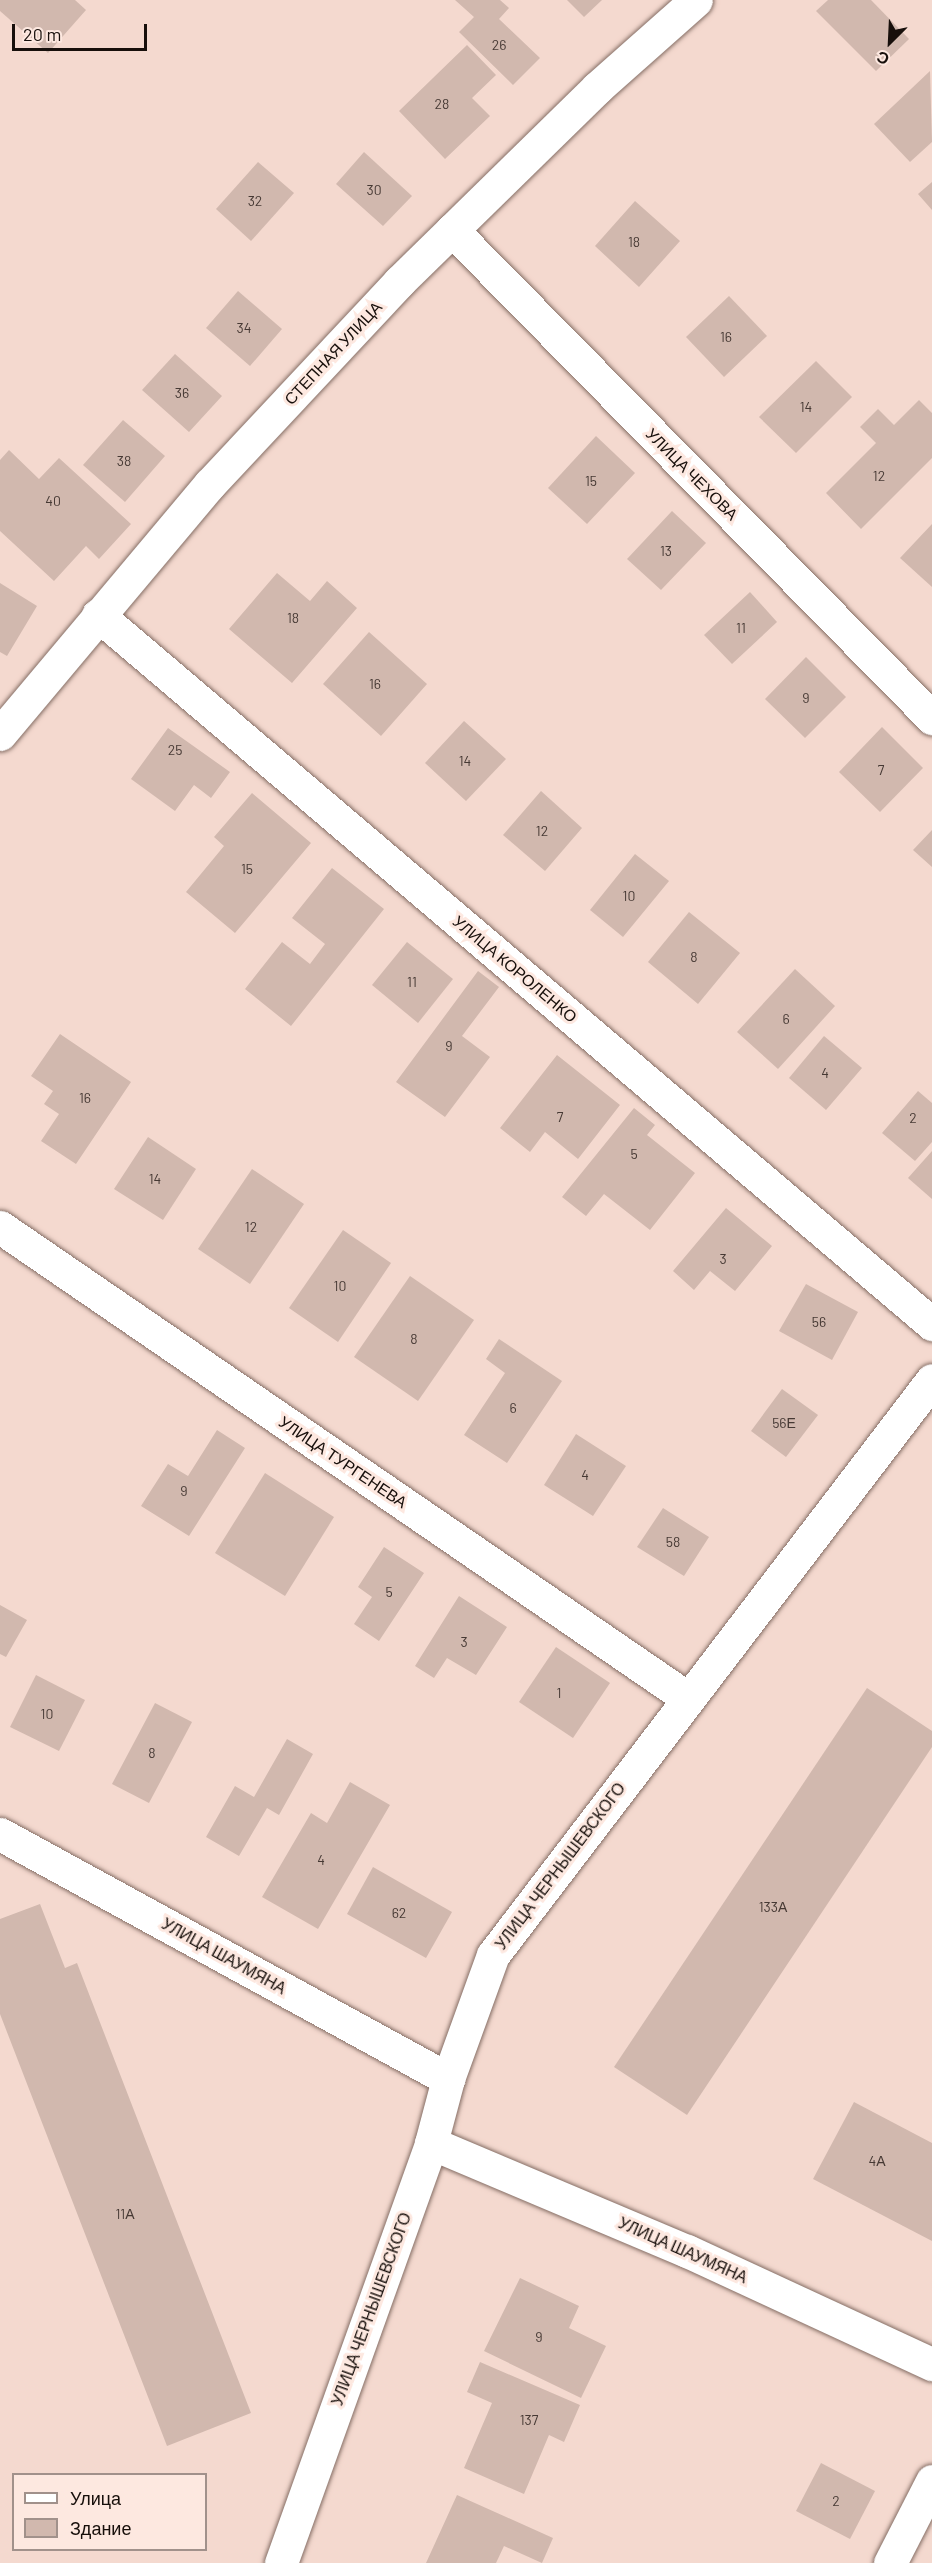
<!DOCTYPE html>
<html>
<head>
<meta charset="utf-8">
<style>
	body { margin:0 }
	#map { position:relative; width:932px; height:2563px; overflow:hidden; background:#f4d9cf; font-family:Barlow,sans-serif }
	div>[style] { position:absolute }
	.building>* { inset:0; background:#d1b8ae }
	.roads { filter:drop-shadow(0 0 2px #856e65) drop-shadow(0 0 2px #856e65) }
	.minor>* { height:33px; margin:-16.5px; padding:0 16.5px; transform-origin:16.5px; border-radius:16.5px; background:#fff }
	span { translate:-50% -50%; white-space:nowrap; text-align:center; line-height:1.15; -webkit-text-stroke:6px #fde8e0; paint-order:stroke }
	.number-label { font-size:14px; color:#463934 }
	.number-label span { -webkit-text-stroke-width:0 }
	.street-label { font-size:16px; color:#170f0b }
	.legend { position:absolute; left:12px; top:2473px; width:195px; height:78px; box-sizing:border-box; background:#fde8e0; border:2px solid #a1918b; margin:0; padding:8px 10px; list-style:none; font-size:18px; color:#170f0b }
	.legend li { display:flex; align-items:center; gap:12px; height:30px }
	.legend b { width:30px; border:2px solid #a1918b }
	.north { position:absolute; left:860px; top:12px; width:60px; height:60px; -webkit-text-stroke:4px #fde8e0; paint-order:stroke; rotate:204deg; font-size:16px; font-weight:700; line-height:24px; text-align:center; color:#170f0b }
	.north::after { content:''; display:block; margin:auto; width:21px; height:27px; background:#170f0b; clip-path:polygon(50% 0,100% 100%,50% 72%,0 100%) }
	.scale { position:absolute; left:12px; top:24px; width:135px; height:27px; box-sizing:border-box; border:3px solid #170f0b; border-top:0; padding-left:8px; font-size:18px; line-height:21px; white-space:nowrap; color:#170f0b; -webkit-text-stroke:4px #fde8e0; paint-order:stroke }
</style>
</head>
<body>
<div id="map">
	<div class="building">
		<i style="clip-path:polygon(0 0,75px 0,86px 10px,48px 53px,0 11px)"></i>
		<i style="clip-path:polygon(455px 0,500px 0,509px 8px,499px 19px,540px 58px,513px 85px,459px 32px,474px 17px)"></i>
		<i style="clip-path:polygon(567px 0,602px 0,584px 17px)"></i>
		<i style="clip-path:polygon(828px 0,871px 0,909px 39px,876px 71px,816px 11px)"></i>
		<i style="clip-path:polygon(467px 45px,496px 75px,472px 98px,490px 116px,445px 159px,399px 111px)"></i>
		<i style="clip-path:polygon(930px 71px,932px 142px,910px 162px,874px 124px)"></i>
		<i style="clip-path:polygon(364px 152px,412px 196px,383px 226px,336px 184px)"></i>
		<i style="clip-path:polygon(258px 162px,294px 193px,251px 241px,216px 209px)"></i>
		<i style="clip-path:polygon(932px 182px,932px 210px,918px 194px)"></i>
		<i style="clip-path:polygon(635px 201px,680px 241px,639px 287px,595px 246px)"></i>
		<i style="clip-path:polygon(238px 291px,282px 329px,250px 366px,206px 328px)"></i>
		<i style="clip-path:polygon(729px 296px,767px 336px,724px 377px,686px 337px)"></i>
		<i style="clip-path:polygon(175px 354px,222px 396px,189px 432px,142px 390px)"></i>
		<i style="clip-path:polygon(816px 361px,852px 397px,796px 453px,759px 417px)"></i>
		<i style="clip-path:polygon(919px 400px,932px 413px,932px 458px,861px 529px,826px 493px,876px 443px,860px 427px,878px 409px,894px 425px)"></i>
		<i style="clip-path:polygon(123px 420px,165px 456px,125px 502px,83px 465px)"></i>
		<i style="clip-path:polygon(596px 436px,635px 473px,587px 524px,548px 488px)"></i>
		<i style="clip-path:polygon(9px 450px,39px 479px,59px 458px,131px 524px,99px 559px,86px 546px,54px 581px,0 531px,0 460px)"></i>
		<i style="clip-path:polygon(672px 511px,706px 543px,661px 590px,627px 559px)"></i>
		<i style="clip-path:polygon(932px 524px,932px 587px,900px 558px)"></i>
		<i style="clip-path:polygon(277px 573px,310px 601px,327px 581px,357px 608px,292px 683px,229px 629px)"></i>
		<i style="clip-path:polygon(0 583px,37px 606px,7px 656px,0 652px)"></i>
		<i style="clip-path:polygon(750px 592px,777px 622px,732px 664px,704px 635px)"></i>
		<i style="clip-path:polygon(369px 632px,427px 684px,381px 736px,323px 684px)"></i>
		<i style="clip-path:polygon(806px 657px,846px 697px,805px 738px,765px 699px)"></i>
		<i style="clip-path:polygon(464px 721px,506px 759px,466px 801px,425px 763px)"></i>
		<i style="clip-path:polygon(882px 727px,923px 768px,880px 812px,839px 772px)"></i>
		<i style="clip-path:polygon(168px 728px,230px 772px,211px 798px,194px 785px,175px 811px,131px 779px)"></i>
		<i style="clip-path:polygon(541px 791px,582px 828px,545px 871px,503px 835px)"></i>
		<i style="clip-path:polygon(252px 793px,311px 843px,235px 933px,186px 892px,224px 846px,214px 837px)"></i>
		<i style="clip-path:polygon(932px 830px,932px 867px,913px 850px)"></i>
		<i style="clip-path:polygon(635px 854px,669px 881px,623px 937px,590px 910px)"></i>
		<i style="clip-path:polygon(332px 868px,384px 909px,291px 1026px,245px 989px,282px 942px,310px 964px,325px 944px,292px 918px)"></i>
		<i style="clip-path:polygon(689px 912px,740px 953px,698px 1004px,648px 962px)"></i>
		<i style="clip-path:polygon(407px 942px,453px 979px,418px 1023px,372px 985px)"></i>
		<i style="clip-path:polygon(795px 969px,835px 1006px,778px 1069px,737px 1032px)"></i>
		<i style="clip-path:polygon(478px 971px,499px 987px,462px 1036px,490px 1057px,445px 1117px,396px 1082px)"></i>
		<i style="clip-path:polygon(60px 1034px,131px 1082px,76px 1164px,41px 1141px,59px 1114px,44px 1104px,53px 1091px,31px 1076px)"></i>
		<i style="clip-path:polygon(824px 1036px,862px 1068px,826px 1110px,789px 1078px)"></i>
		<i style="clip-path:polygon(557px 1055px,620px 1105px,578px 1159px,545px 1132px,530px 1152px,500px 1128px)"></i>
		<i style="clip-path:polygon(918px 1091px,932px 1103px,932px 1142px,915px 1161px,882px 1133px)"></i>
		<i style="clip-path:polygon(634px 1108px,655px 1125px,647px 1135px,695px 1173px,650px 1230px,604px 1194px,586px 1216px,562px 1197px)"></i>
		<i style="clip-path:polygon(148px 1137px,196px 1169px,163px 1220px,114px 1189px)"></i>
		<i style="clip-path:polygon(932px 1151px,932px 1199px,908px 1178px)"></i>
		<i style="clip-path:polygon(252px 1169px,304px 1204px,250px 1284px,198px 1249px)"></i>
		<i style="clip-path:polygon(726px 1208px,772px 1246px,735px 1291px,710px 1271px,694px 1290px,673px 1271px)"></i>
		<i style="clip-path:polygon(343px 1230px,391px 1263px,338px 1342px,289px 1308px)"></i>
		<i style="clip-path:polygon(410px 1276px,474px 1320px,418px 1401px,354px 1357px)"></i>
		<i style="clip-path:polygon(806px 1284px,858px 1312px,832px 1360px,779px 1331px)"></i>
		<i style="clip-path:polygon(499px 1339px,562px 1381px,507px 1463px,464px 1435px,505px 1373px,486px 1359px)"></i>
		<i style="clip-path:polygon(782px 1389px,818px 1415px,786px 1457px,751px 1431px)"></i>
		<i style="clip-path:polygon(217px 1430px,245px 1448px,189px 1536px,141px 1506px,168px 1464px,188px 1476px)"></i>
		<i style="clip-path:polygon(576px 1434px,626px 1466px,593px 1516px,544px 1485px)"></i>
		<i style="clip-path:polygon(265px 1473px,334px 1517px,285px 1596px,215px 1553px)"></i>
		<i style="clip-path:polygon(663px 1508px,709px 1537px,684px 1576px,637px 1547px)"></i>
		<i style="clip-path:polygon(384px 1547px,424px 1573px,379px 1641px,354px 1624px,372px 1597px,358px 1587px)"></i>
		<i style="clip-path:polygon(459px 1596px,507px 1627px,476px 1675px,447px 1658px,434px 1678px,415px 1666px)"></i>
		<i style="clip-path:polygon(0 1605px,27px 1620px,6px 1657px,0 1654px)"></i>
		<i style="clip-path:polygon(556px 1647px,610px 1683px,573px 1738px,519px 1702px)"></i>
		<i style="clip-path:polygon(36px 1675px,85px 1700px,59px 1751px,10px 1727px)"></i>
		<i style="clip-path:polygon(867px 1688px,932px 1731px,932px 1747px,687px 2115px,614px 2067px)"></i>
		<i style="clip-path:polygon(155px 1703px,192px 1722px,149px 1803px,112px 1784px)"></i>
		<i style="clip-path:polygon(287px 1739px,313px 1754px,279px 1815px,267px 1808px,239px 1856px,206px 1837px,235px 1786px,254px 1797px)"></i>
		<i style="clip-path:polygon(350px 1782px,390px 1805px,318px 1929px,262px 1897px,311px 1813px,327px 1823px)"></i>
		<i style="clip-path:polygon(373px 1867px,452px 1912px,426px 1958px,347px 1914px)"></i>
		<i style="clip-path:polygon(40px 1904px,65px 1968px,77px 1963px,251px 2413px,167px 2446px,0 2014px,0 1919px)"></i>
		<i style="clip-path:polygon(854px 2102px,932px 2143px,932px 2241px,813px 2179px)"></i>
		<i style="clip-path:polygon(520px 2278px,579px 2306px,569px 2328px,606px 2346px,581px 2398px,484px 2351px)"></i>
		<i style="clip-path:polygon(480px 2362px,580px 2405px,564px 2442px,549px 2435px,524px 2494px,464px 2468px,492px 2403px,467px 2392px)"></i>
		<i style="clip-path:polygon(821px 2463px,875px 2491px,850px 2539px,796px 2511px)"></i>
		<i style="clip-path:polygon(457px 2495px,553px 2538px,542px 2563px,504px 2546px,496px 2563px,426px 2563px)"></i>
	</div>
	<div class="roads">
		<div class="minor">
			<i style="left:452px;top:230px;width:685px;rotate:45.47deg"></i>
			<i style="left:98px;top:615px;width:1095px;rotate:40.37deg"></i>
			<i style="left:0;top:734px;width:326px;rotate:-50deg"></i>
			<i style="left:210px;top:484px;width:277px;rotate:-46.9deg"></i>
			<i style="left:399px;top:282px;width:277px;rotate:-44.4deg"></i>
			<i style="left:597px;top:88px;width:132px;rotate:-41.6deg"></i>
			<i style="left:0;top:1227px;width:832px;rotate:34.42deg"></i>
			<i style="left:0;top:1834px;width:511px;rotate:28.67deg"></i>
			<i style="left:431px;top:2143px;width:278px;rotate:22.9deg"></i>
			<i style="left:687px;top:2251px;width:270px;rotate:24.8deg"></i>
			<i style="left:281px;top:2563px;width:446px;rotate:-70.3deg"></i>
			<i style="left:431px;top:2143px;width:66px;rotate:-75.1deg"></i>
			<i style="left:448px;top:2079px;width:132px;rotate:-70.1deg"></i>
			<i style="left:493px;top:1955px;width:723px;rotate:-52.64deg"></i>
			<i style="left:890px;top:2563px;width:92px;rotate:-62.9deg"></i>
		</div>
	</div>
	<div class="number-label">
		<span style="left:499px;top:45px">26</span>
		<span style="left:442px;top:104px">28</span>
		<span style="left:374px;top:190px">30</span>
		<span style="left:255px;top:201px">32</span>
		<span style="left:634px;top:242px">18</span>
		<span style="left:244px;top:328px">34</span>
		<span style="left:726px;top:337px">16</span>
		<span style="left:182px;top:393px">36</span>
		<span style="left:806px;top:407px">14</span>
		<span style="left:124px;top:461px">38</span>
		<span style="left:879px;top:476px">12</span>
		<span style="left:591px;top:481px">15</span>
		<span style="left:53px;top:501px">40</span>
		<span style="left:666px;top:551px">13</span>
		<span style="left:293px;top:618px">18</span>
		<span style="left:741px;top:628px">11</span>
		<span style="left:375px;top:684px">16</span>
		<span style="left:806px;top:698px">9</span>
		<span style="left:175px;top:750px">25</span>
		<span style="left:465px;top:761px">14</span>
		<span style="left:881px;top:770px">7</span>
		<span style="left:542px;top:831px">12</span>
		<span style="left:247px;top:869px">15</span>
		<span style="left:629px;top:896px">10</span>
		<span style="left:694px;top:957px">8</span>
		<span style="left:412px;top:982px">11</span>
		<span style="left:786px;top:1019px">6</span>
		<span style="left:449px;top:1046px">9</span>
		<span style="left:825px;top:1073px">4</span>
		<span style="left:85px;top:1098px">16</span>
		<span style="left:560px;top:1117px">7</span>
		<span style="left:913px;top:1118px">2</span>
		<span style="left:634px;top:1154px">5</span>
		<span style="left:155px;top:1179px">14</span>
		<span style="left:251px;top:1227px">12</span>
		<span style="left:723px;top:1259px">3</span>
		<span style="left:340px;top:1286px">10</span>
		<span style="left:819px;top:1322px">56</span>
		<span style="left:414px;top:1339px">8</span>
		<span style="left:513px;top:1408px">6</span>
		<span style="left:784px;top:1423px">56Е</span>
		<span style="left:585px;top:1475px">4</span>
		<span style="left:184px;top:1491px">9</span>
		<span style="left:673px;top:1542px">58</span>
		<span style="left:389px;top:1592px">5</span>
		<span style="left:464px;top:1642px">3</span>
		<span style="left:559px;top:1693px">1</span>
		<span style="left:47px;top:1714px">10</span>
		<span style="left:152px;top:1753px">8</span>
		<span style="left:321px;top:1860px">4</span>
		<span style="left:773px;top:1907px">133А</span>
		<span style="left:399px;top:1913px">62</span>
		<span style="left:877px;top:2161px">4А</span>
		<span style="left:125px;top:2214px">11А</span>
		<span style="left:539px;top:2337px">9</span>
		<span style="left:529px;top:2420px">137</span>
		<span style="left:836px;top:2501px">2</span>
	</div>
	<div class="street-label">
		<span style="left:333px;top:353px;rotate:-47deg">СТЕПНАЯ УЛИЦА</span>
		<span style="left:692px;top:474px;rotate:45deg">УЛИЦА ЧЕХОВА</span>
		<span style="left:515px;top:969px;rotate:40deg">УЛИЦА КОРОЛЕНКО</span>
		<span style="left:343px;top:1462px;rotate:34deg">УЛИЦА ТУРГЕНЕВА</span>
		<span style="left:560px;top:1866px;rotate:-53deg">УЛИЦА ЧЕРНЫШЕВСКОГО</span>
		<span style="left:224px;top:1956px;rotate:29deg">УЛИЦА ШАУМЯНА</span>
		<span style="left:683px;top:2250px;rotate:24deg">УЛИЦА ШАУМЯНА</span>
		<span style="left:371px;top:2309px;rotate:-70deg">УЛИЦА ЧЕРНЫШЕВСКОГО</span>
	</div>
	<ul class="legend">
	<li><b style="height:8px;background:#fff"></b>Улица</li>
	<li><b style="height:16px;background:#d1b8ae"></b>Здание</li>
	</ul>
	<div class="north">С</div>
	<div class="scale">20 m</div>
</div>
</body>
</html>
